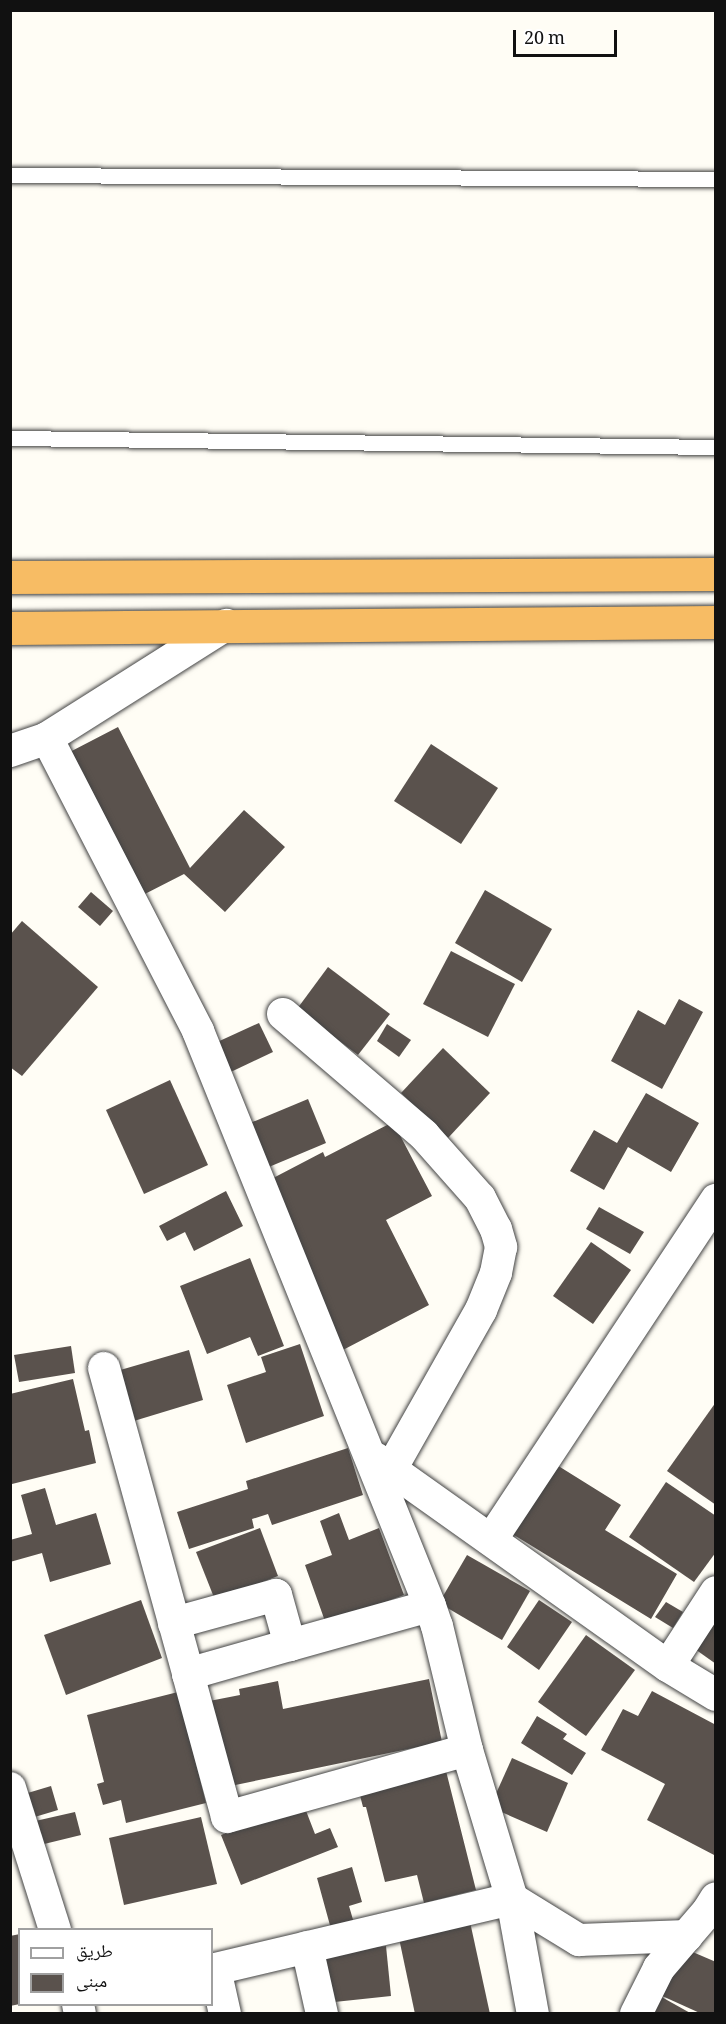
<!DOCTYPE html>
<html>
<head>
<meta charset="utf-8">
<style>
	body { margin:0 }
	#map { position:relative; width:726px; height:2024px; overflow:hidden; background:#fffdf5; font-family:Georgia,"Noto Naskh Arabic",serif }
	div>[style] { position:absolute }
	.building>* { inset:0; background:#5a524d }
	.roads { filter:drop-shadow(0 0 2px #444) drop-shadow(0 0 2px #444) }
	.service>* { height:15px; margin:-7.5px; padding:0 7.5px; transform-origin:7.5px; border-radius:7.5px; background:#fff }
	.minor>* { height:32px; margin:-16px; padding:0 16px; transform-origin:16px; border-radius:16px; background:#fff }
	.trunk>* { height:33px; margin:-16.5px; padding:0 16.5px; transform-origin:16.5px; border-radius:16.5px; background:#f7bc64 }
	span { translate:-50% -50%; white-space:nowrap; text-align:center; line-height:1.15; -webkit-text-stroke:6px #fff; paint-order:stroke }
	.frame { position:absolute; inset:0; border:12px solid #111; pointer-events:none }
	.legend { position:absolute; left:18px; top:1928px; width:195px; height:78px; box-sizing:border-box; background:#fff; border:2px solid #a0a0a0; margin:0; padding:8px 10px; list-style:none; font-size:18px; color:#111 }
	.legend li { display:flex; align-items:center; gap:12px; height:30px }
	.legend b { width:30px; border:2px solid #a0a0a0 }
	.scale { position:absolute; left:513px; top:30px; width:104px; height:27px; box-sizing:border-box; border:3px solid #111; border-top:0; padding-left:8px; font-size:18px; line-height:21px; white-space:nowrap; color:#111; -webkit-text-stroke:4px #fff; paint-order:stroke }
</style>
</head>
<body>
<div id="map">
	<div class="building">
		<i style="clip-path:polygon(118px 727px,190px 868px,244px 810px,285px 847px,225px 912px,184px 874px,137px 898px,64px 755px)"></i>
		<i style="clip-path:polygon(431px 744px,498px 788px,461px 844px,394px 801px)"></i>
		<i style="clip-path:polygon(485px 890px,552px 929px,522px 982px,455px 943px)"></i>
		<i style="clip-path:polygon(91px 892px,113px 911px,100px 926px,78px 907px)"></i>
		<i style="clip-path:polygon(22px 921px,98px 987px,22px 1076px,10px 1067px,10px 935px)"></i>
		<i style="clip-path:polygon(451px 951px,515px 984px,488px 1037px,423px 1004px)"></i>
		<i style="clip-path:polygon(328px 967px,390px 1014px,358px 1055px,297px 1009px)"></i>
		<i style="clip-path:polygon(679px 999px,703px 1012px,662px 1089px,611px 1061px,638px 1010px,665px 1025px)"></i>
		<i style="clip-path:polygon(259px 1023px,273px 1052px,216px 1079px,202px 1049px)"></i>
		<i style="clip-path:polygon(387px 1024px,411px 1040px,399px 1057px,377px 1041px)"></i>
		<i style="clip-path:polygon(443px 1048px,490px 1093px,448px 1138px,401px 1093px)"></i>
		<i style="clip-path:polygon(170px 1080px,208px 1165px,144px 1194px,106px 1110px)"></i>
		<i style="clip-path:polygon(646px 1093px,699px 1123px,671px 1172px,628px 1147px,604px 1190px,570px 1171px,594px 1130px,617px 1143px)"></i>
		<i style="clip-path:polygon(308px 1099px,326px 1143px,250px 1175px,231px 1131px)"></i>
		<i style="clip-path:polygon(393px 1122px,432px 1196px,386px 1220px,429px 1305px,341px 1351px,256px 1187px,323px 1152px,325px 1157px)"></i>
		<i style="clip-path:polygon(226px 1191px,243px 1226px,194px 1251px,185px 1232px,167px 1241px,159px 1226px)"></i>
		<i style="clip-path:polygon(599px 1207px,644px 1232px,630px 1254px,586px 1229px)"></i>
		<i style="clip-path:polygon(591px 1242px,631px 1270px,593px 1324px,553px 1296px)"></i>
		<i style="clip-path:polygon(250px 1258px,284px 1346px,258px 1356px,250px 1337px,207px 1354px,180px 1286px)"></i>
		<i style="clip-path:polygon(300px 1344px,324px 1416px,246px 1443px,227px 1385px,266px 1372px,261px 1357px)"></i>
		<i style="clip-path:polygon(71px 1346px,75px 1373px,19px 1382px,14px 1355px)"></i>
		<i style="clip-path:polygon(189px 1350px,203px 1400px,124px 1424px,110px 1373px)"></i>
		<i style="clip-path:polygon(73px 1379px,85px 1431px,89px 1430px,96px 1463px,12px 1484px,10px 1394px)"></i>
		<i style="clip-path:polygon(716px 1402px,716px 1505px,667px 1471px)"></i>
		<i style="clip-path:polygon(348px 1448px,363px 1495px,272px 1525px,268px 1514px,252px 1519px,254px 1528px,189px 1549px,177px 1512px,248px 1489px,246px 1481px)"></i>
		<i style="clip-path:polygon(552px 1462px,621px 1505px,605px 1530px,677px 1574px,651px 1619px,509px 1532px)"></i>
		<i style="clip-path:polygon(666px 1482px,716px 1516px,716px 1552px,694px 1582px,629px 1537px)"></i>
		<i style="clip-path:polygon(45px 1488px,56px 1525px,96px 1513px,111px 1564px,50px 1582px,42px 1553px,10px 1562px,10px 1540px,32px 1534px,21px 1495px)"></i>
		<i style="clip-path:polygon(339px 1513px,349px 1540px,379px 1528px,404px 1595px,326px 1624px,305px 1565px,332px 1555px,320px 1521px)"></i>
		<i style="clip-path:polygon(260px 1528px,278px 1576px,215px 1600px,196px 1552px)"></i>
		<i style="clip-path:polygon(467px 1555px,530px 1591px,502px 1640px,439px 1603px)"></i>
		<i style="clip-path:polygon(716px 1583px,716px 1664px,678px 1637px)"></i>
		<i style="clip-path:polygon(141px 1600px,162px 1658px,66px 1695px,44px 1635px)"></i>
		<i style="clip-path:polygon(539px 1600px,572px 1622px,539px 1670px,507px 1647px)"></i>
		<i style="clip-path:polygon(666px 1602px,683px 1612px,673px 1628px,655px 1617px)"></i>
		<i style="clip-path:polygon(586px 1635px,635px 1670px,586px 1736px,538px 1702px)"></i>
		<i style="clip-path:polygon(429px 1679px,442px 1742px,216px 1789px,199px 1703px,240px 1695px,239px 1689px,278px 1681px,283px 1709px)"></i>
		<i style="clip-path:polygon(652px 1691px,716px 1725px,716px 1856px,647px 1820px,665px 1784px,601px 1750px,623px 1709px,638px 1716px)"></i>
		<i style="clip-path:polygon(178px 1692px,206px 1803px,126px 1823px,121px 1800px,103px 1805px,97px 1784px,104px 1782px,87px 1715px)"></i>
		<i style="clip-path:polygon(537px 1716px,567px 1734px,563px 1739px,586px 1753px,572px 1775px,521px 1743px)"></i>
		<i style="clip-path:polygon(512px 1758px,568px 1783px,547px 1832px,490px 1807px)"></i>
		<i style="clip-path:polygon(444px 1763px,476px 1890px,424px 1903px,417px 1875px,385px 1882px,366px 1807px,363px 1807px,357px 1784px)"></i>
		<i style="clip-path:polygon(51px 1786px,58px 1810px,28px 1819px,21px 1795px)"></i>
		<i style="clip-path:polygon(303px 1803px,315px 1834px,330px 1828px,338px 1847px,241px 1885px,221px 1835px)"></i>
		<i style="clip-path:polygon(75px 1812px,81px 1835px,36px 1846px,31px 1822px)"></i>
		<i style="clip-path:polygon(201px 1817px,217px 1884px,124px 1905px,109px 1838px)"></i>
		<i style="clip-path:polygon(352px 1867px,362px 1902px,349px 1906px,354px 1923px,331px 1929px,317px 1878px)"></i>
		<i style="clip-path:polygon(467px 1908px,490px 2014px,415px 2014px,396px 1924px)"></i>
		<i style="clip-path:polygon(20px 1934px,20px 2004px,10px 2006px,10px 1936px)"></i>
		<i style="clip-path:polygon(386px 1946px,391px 1996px,325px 2003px,320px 1953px)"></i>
		<i style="clip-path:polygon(681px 1947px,716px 1962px,716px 2014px,702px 2014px,660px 1995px)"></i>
		<i style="clip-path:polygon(658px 1995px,692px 2014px,648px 2014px)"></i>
	</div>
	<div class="roads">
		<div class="service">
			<i style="left:10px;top:175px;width:706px;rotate:0.32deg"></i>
			<i style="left:10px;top:438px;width:706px;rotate:0.73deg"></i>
		</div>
		<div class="minor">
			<i style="left:47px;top:738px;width:330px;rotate:62.7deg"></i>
			<i style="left:198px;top:1031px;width:620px;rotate:68.03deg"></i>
			<i style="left:430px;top:1606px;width:21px;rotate:71deg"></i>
			<i style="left:437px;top:1626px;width:128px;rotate:76.4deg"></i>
			<i style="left:467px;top:1750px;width:156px;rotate:73.2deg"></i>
			<i style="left:512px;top:1899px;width:117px;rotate:79.7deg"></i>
			<i style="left:10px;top:751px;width:39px;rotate:-19deg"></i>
			<i style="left:47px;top:738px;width:212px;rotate:-32.3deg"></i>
			<i style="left:283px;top:1014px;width:186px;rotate:40.6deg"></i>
			<i style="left:424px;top:1135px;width:84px;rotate:48.4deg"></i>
			<i style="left:480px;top:1198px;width:35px;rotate:63deg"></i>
			<i style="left:496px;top:1229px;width:19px;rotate:74deg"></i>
			<i style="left:501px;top:1247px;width:26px;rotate:101deg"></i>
			<i style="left:496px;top:1273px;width:40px;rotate:112deg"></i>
			<i style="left:481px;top:1310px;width:183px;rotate:119.5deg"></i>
			<i style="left:104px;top:1368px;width:317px;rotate:74.6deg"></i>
			<i style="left:188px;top:1674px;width:106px;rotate:-15.9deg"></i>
			<i style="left:290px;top:1645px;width:52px;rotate:-105.6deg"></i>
			<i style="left:276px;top:1595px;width:106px;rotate:164.6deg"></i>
			<i style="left:375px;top:1458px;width:359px;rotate:35.4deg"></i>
			<i style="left:668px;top:1666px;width:56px;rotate:31.1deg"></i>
			<i style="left:491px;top:1540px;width:408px;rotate:-56.5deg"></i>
			<i style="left:290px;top:1645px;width:145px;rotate:-15.6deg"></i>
			<i style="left:668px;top:1666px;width:88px;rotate:-57deg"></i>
			<i style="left:188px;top:1674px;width:148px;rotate:74.7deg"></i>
			<i style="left:227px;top:1817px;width:249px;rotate:-15.6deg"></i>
			<i style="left:10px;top:1788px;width:149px;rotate:72.4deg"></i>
			<i style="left:307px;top:1947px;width:69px;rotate:77.4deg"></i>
			<i style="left:78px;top:2004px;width:10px;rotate:79deg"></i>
			<i style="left:225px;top:2014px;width:46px;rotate:-102.5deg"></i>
			<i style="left:215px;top:1969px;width:305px;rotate:-13.3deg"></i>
			<i style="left:512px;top:1899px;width:79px;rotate:31.5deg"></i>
			<i style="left:579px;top:1940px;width:108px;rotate:-2.1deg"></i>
			<i style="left:636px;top:2014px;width:51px;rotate:-63.4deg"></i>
			<i style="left:659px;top:1968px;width:75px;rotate:-49.3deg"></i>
			<i style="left:708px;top:1911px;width:15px;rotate:-58deg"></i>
		</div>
		<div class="trunk">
			<i style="left:10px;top:577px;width:706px;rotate:-0.24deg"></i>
			<i style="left:10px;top:628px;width:706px;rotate:-0.49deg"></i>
		</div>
	</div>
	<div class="frame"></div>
	<ul class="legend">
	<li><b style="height:8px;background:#fff"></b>طريق</li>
	<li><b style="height:16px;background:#5a524d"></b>مبنى</li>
	</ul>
	<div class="scale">20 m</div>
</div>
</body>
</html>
